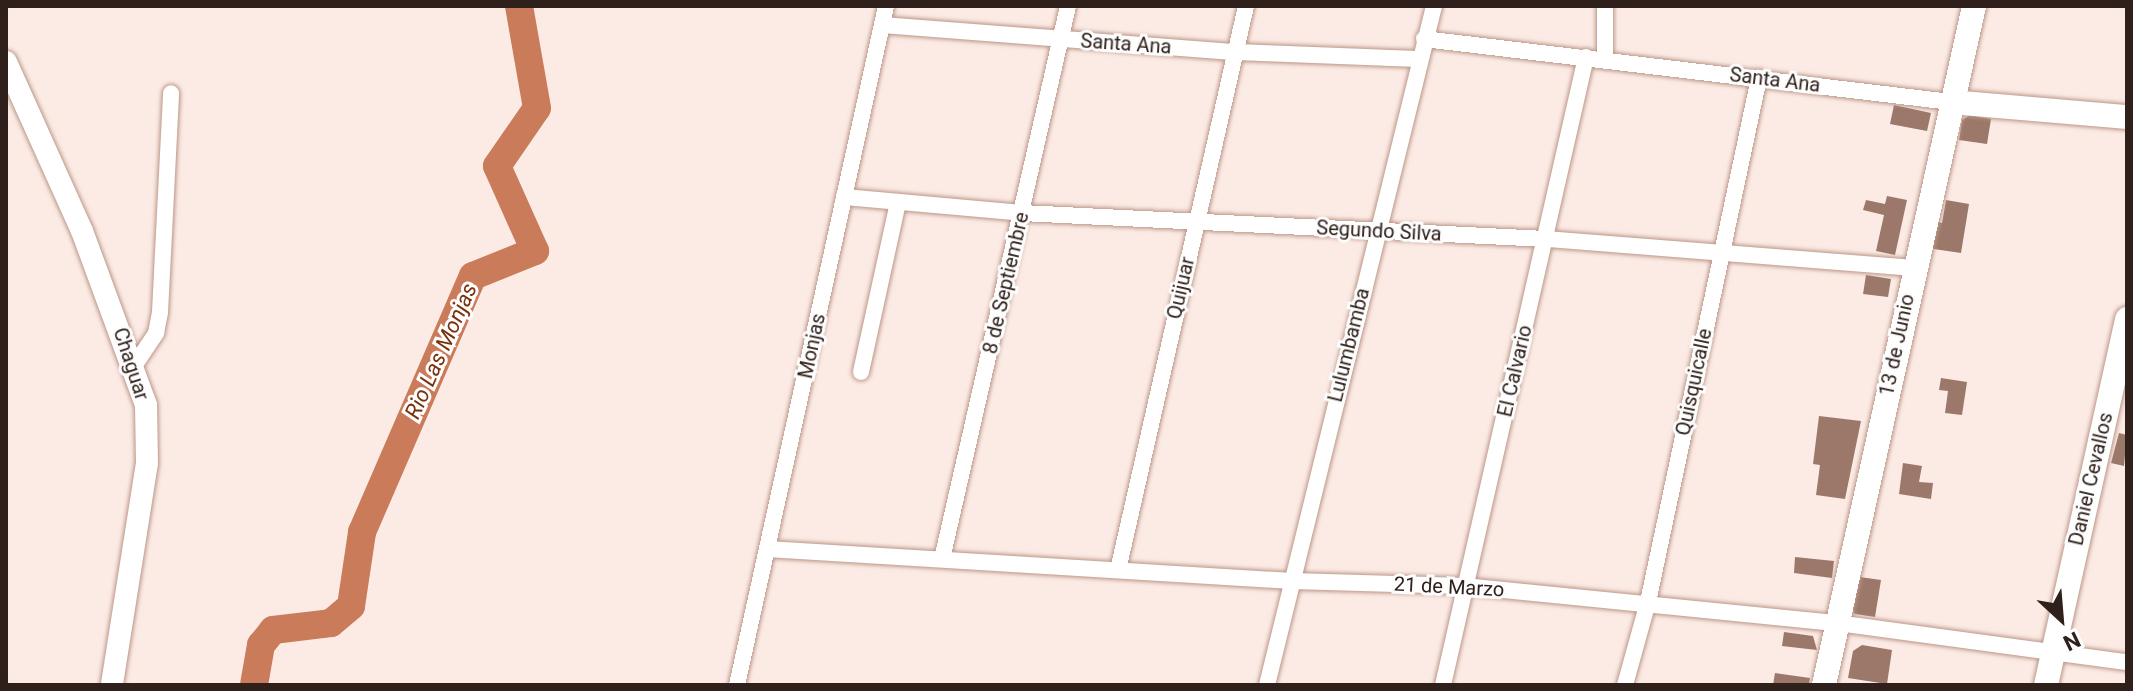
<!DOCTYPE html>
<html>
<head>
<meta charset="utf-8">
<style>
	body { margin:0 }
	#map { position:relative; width:2133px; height:691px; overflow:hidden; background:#fcebe5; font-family:Roboto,sans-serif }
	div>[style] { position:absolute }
	.river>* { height:28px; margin:-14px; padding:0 14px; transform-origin:14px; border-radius:14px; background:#ca7b5a }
	.building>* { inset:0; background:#9b7869 }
	.roads { filter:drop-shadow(0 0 2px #bb9687) drop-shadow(0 0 2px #bb9687) }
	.minor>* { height:16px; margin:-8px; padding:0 8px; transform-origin:8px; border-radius:8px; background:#fff }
	.tertiary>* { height:22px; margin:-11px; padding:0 11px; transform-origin:11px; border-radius:11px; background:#fff }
	.secondary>* { height:24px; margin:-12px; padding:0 12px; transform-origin:12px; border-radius:12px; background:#fff }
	span { translate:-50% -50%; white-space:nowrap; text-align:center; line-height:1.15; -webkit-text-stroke:6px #fdfdfd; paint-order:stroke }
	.street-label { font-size:20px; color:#2f201b }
	.water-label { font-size:22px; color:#79310d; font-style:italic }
	.frame { position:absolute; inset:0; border:8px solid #2f201b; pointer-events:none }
	.north { position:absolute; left:2021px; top:579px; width:80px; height:80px; -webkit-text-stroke:6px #fdfdfd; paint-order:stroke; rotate:154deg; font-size:22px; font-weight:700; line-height:32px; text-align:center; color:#2f201b }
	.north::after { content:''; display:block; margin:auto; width:28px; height:36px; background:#2f201b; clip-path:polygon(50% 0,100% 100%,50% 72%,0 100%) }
</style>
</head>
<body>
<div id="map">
	<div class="river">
		<i style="left:254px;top:685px;width:41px;rotate:-80.1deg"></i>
		<i style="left:261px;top:645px;width:19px;rotate:-51deg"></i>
		<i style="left:273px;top:630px;width:58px;rotate:-6.9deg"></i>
		<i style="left:331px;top:623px;width:26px;rotate:-40deg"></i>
		<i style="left:351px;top:606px;width:75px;rotate:-81.5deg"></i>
		<i style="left:362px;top:532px;width:279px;rotate:-66.6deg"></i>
		<i style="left:473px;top:276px;width:67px;rotate:-22deg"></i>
		<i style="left:535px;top:251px;width:93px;rotate:-114.1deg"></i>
		<i style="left:497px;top:166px;width:70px;rotate:-55.4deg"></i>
		<i style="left:537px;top:108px;width:104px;rotate:-100deg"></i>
	</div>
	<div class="building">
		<i style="clip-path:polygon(1894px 105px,1931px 113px,1927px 131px,1890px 124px)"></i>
		<i style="clip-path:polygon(1970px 115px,1991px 119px,1987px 144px,1959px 140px,1962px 120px)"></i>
		<i style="clip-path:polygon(1887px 196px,1907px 200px,1895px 255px,1876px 251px,1884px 215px,1863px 210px,1866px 200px,1885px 204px)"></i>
		<i style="clip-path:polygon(1946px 200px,1969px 204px,1961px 253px,1927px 248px,1938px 222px,1942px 223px)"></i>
		<i style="clip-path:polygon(1866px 275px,1891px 279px,1888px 297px,1863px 294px)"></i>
		<i style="clip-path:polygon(1941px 378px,1967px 382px,1962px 415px,1945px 413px,1948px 391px,1939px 390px)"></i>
		<i style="clip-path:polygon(1819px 416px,1861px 421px,1845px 499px,1816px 495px,1820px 465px,1813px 464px)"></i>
		<i style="clip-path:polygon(2119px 433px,2127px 435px,2124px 466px,2111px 463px)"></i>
		<i style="clip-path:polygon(1903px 463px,1922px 466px,1919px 482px,1933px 483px,1931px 499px,1899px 494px)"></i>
		<i style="clip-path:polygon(1795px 557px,1834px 561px,1832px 578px,1794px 573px)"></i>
		<i style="clip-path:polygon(1853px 576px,1881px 580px,1875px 617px,1855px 614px,1849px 607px)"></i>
		<i style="clip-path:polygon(1784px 632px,1813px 636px,1817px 650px,1782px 646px)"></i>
		<i style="clip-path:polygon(1862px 645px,1892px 650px,1887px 684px,1848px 678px,1853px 651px)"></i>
		<i style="clip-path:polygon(1775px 673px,1810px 678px,1809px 685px,1773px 685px)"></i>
	</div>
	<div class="roads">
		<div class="minor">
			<i style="left:1605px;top:6px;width:52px;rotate:90deg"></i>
			<i style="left:882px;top:25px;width:355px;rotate:4.4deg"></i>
			<i style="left:1236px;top:52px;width:183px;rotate:2.2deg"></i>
			<i style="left:1424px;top:39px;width:531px;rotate:6.82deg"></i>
			<i style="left:844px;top:197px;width:179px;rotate:5.1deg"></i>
			<i style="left:1022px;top:213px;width:526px;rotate:2.84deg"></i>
			<i style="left:1547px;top:239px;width:367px;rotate:4.5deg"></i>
			<i style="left:134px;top:366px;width:40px;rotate:-56deg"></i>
			<i style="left:156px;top:333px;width:21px;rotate:-79deg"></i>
			<i style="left:160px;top:312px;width:219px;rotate:-87.1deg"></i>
			<i style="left:861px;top:372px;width:174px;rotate:-77.7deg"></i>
			<i style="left:767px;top:549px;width:526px;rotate:3.49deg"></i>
			<i style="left:1292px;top:581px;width:172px;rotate:1.7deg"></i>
			<i style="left:1464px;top:586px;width:375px;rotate:5.7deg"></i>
			<i style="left:1837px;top:623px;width:293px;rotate:7.7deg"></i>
			<i style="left:942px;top:559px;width:567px;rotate:-77.16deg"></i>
			<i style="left:1118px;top:570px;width:578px;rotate:-77.21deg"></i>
			<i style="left:737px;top:685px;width:695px;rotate:-77.62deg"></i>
			<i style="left:1267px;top:685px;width:699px;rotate:-76.18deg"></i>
			<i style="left:1443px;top:685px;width:644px;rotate:-77.17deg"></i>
			<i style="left:1625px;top:685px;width:86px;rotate:-74.5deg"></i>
			<i style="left:1648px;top:602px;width:536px;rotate:-78.04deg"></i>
		</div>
		<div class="tertiary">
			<i style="left:6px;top:62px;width:185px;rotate:65.8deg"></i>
			<i style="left:82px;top:231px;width:185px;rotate:69.8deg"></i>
			<i style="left:146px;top:405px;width:58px;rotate:89deg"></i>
			<i style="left:147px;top:463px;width:225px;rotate:99deg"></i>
		</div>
		<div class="secondary">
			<i style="left:1951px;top:102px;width:177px;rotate:4.9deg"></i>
			<i style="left:1824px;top:685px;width:695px;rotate:-77.54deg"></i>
			<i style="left:2046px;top:685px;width:375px;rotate:-77.5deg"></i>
		</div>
	</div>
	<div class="street-label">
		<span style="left:1126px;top:44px;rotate:4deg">Santa Ana</span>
		<span style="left:1775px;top:80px;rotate:7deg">Santa Ana</span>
		<span style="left:1379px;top:231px;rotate:3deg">Segundo Silva</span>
		<span style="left:1006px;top:283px;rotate:-77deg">8 de Septiembre</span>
		<span style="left:1181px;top:288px;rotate:-77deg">Quijuar</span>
		<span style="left:1349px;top:345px;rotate:-76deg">Lulumbamba</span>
		<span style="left:1897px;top:345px;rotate:-78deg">13 de Junio</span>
		<span style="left:812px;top:346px;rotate:-78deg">Monjas</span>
		<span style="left:131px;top:364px;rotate:72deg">Chaguar</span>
		<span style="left:1515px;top:371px;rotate:-77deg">El Calvario</span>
		<span style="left:1694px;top:382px;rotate:-78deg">Quisquicalle</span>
		<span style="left:2091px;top:479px;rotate:-77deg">Daniel Cevallos</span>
		<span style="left:1449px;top:587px;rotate:3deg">21 de Marzo</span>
	</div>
	<div class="water-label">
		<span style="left:441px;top:351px;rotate:-66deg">Rio Las Monjas</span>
	</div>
	<div class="frame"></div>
	<div class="north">N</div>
</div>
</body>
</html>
